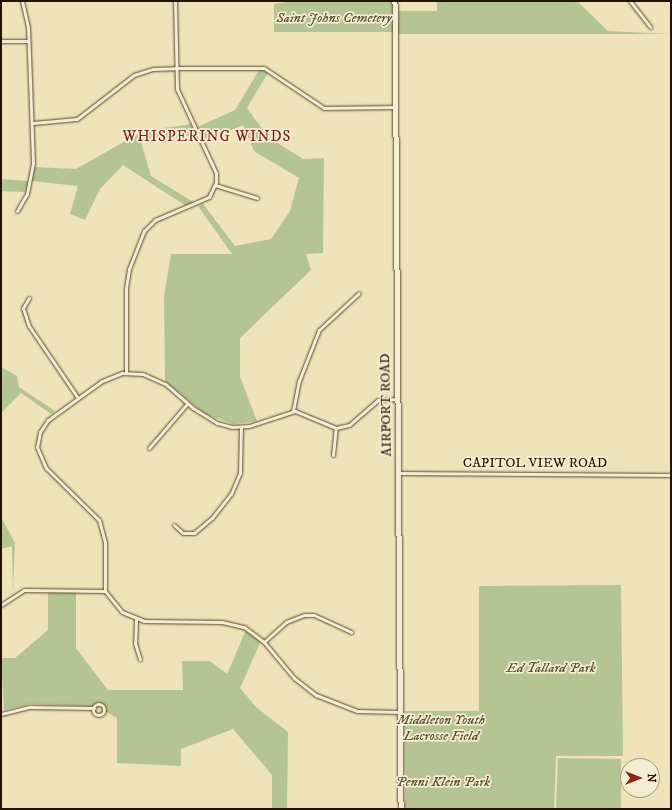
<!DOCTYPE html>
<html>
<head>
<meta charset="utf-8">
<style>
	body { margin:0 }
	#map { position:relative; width:672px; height:810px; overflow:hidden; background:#efe3ba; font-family:"IM FELL DW Pica",serif }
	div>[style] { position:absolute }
	.green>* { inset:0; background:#b5c493 }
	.roads { filter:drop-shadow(0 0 1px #57462f) drop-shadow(0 0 1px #57462f) }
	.street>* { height:3px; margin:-1.5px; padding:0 1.5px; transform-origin:1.5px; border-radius:1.5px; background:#f5edd2 }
	.street>.ring { margin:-1.5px; padding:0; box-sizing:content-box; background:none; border:3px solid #f5edd2; border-radius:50% }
	.secondary>* { height:4.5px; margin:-2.25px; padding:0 2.25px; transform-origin:2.25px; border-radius:2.25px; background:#f5edd2 }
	span { translate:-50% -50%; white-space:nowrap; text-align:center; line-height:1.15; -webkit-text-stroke:3.5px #f5edd2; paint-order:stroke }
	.park-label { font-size:14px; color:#575034; font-style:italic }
	.street-label { font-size:14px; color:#241201 }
	.neighbourhood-label { font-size:15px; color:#7a1f14; letter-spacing:1px }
	.frame { position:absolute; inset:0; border:2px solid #241201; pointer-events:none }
	.north { position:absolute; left:620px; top:758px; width:40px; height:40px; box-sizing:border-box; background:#f5edd2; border:1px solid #a1957e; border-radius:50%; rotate:90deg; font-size:11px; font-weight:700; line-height:16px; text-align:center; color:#241201 }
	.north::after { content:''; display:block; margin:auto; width:14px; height:18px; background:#8f2418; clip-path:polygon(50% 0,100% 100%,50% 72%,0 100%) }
</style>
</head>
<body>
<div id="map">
	<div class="green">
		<i style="clip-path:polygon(294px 1px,393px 1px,393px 32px,274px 32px,274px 4px)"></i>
		<i style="clip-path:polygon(437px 1px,577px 1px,608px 31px,671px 34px,398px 34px,398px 11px,437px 11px)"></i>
		<i style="clip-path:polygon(259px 70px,269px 71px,247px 108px,268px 137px,303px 159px,324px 158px,323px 253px,306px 254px,311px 270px,240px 338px,240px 377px,257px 421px,233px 424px,205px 414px,165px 381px,164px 296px,171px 254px,232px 254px,198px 206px,203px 204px,235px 246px,271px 239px,290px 211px,299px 178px,254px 151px,243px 125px,204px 142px,200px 134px,141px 142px,151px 176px,195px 203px,186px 206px,123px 165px,100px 189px,85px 220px,70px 214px,78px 186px,32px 181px,35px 167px,76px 169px,143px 131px,191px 124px,193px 129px,235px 110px)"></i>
		<i style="clip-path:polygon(1px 179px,28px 181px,25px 192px,1px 191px)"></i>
		<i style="clip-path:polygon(1px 367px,17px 376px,19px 387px,55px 411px,51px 414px,21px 393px,1px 413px)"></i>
		<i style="clip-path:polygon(1px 517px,15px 543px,13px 592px,12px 546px,1px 549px)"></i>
		<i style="clip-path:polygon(621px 585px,623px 756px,556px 756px,554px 809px,405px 809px,404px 711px,479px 711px,479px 586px)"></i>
		<i style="clip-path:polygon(76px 590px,76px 648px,108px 690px,183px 690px,182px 661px,210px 661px,227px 674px,246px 630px,261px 641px,240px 688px,256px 707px,288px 732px,287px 809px,272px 809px,272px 775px,233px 729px,181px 749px,181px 766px,117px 763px,117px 718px,106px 712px,102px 703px,92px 706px,30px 704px,4px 710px,1px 658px,15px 658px,48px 630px,48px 591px)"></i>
		<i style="clip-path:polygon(558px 758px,621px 759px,621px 809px,556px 809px)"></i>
	</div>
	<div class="roads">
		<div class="street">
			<i style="left:630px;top:1px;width:33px;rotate:52deg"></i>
			<i style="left:1px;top:41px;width:27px"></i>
			<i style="left:33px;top:123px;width:44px;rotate:-5.2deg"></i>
			<i style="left:77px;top:119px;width:72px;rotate:-37.7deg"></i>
			<i style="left:134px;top:75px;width:20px;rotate:-18deg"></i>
			<i style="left:153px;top:69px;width:23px;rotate:-2deg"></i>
			<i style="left:176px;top:68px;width:88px"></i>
			<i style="left:264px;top:68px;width:72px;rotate:33.7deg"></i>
			<i style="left:324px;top:108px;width:72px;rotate:-0.8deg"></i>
			<i style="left:215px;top:185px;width:44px;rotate:17.2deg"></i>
			<i style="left:17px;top:211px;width:20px;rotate:-60deg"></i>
			<i style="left:27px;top:194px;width:32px;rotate:-79deg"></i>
			<i style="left:33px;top:163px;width:136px;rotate:-92.1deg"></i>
			<i style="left:28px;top:27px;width:27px;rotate:-103deg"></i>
			<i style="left:29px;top:298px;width:12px;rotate:121deg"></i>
			<i style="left:23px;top:308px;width:19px;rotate:72deg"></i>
			<i style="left:29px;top:326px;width:87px;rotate:55.8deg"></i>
			<i style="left:126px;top:373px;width:85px;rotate:-90deg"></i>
			<i style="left:126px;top:288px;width:19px;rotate:-81deg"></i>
			<i style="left:129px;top:269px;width:41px;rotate:-68.5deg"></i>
			<i style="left:144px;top:231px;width:16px;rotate:-45deg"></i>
			<i style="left:155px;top:220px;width:59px;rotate:-23.1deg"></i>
			<i style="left:209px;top:197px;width:17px;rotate:-65deg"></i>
			<i style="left:216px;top:182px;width:9px;rotate:-90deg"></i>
			<i style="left:216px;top:173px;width:93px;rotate:-114.9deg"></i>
			<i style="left:177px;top:89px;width:88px;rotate:-91.3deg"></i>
			<i style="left:398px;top:399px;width:20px;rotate:177deg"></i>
			<i style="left:378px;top:400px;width:38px;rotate:139deg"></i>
			<i style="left:349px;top:425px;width:13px;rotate:167deg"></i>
			<i style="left:336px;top:428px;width:44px;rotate:-157.5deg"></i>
			<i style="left:295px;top:411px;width:48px;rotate:161.9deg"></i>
			<i style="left:249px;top:426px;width:17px;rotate:177deg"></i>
			<i style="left:232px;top:427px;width:16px;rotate:-165deg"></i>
			<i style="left:217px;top:423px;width:28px;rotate:-148deg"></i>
			<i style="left:193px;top:408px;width:37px;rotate:-139deg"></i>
			<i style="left:165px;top:384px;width:24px;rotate:-156deg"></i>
			<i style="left:143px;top:374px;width:21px;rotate:-177deg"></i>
			<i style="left:122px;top:373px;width:22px;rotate:158deg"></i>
			<i style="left:102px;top:381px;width:67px;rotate:144.2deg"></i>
			<i style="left:48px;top:420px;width:14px;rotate:124deg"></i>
			<i style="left:40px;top:432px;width:15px;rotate:101deg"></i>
			<i style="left:37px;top:447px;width:23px;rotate:67deg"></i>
			<i style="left:46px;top:468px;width:74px;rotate:44.5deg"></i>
			<i style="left:99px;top:520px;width:23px;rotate:75deg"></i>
			<i style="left:105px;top:542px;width:49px;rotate:90deg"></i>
			<i style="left:105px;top:591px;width:27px;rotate:51deg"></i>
			<i style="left:122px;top:612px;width:24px;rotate:22deg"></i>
			<i style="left:144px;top:621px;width:78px;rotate:0.7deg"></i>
			<i style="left:222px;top:622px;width:23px;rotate:13deg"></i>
			<i style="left:244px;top:627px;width:25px;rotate:37deg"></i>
			<i style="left:264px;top:642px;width:47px;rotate:50.2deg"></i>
			<i style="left:294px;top:678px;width:28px;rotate:38deg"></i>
			<i style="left:316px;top:695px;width:44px;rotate:21.3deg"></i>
			<i style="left:357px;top:711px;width:43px;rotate:1.3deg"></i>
			<i style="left:293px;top:411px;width:31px;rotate:-79deg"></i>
			<i style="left:299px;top:381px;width:55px;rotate:-68.6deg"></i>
			<i style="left:319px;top:330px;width:54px;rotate:-42.8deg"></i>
			<i style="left:149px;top:448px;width:58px;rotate:-49.2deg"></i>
			<i style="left:333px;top:455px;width:27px;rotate:-84deg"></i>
			<i style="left:399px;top:473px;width:272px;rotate:0.4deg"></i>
			<i style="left:174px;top:525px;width:12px;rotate:42deg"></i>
			<i style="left:183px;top:533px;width:11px"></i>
			<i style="left:194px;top:533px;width:23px;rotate:-40deg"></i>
			<i style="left:212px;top:518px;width:31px;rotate:-52deg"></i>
			<i style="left:231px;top:494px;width:23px;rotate:-67deg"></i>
			<i style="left:240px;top:473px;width:46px;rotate:-88.8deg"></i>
			<i style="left:1px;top:605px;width:27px;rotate:-33deg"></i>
			<i style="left:24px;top:590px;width:81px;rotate:0.7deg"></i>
			<i style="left:136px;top:620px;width:23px;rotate:92deg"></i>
			<i style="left:135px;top:643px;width:17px;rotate:73deg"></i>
			<i style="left:264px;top:642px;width:30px;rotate:-42deg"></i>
			<i style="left:286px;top:622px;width:19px;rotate:-21deg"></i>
			<i style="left:304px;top:615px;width:10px"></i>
			<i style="left:314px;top:615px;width:41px;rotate:24.7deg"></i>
			<i class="ring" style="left:93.5px;top:704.5px;width:8px;height:8px"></i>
			<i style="left:1px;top:714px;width:30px;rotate:-14deg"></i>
			<i style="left:30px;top:707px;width:64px;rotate:0.9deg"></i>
		</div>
		<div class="secondary">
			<i style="left:395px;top:1px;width:808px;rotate:89.57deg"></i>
		</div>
	</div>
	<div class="park-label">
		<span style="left:334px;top:18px">Saint Johns Cemetery</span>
		<span style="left:551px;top:668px">Ed Tallard Park</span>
		<span style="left:441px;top:728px">Middleton Youth<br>Lacrosse Field</span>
		<span style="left:443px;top:782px">Penni Klein Park</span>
	</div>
	<div class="street-label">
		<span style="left:386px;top:405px;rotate:-91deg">AIRPORT ROAD</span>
		<span style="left:535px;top:463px">CAPITOL VIEW ROAD</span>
	</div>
	<div class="neighbourhood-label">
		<span style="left:207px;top:137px">WHISPERING WINDS</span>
	</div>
	<div class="frame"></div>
	<div class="north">N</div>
</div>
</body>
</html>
